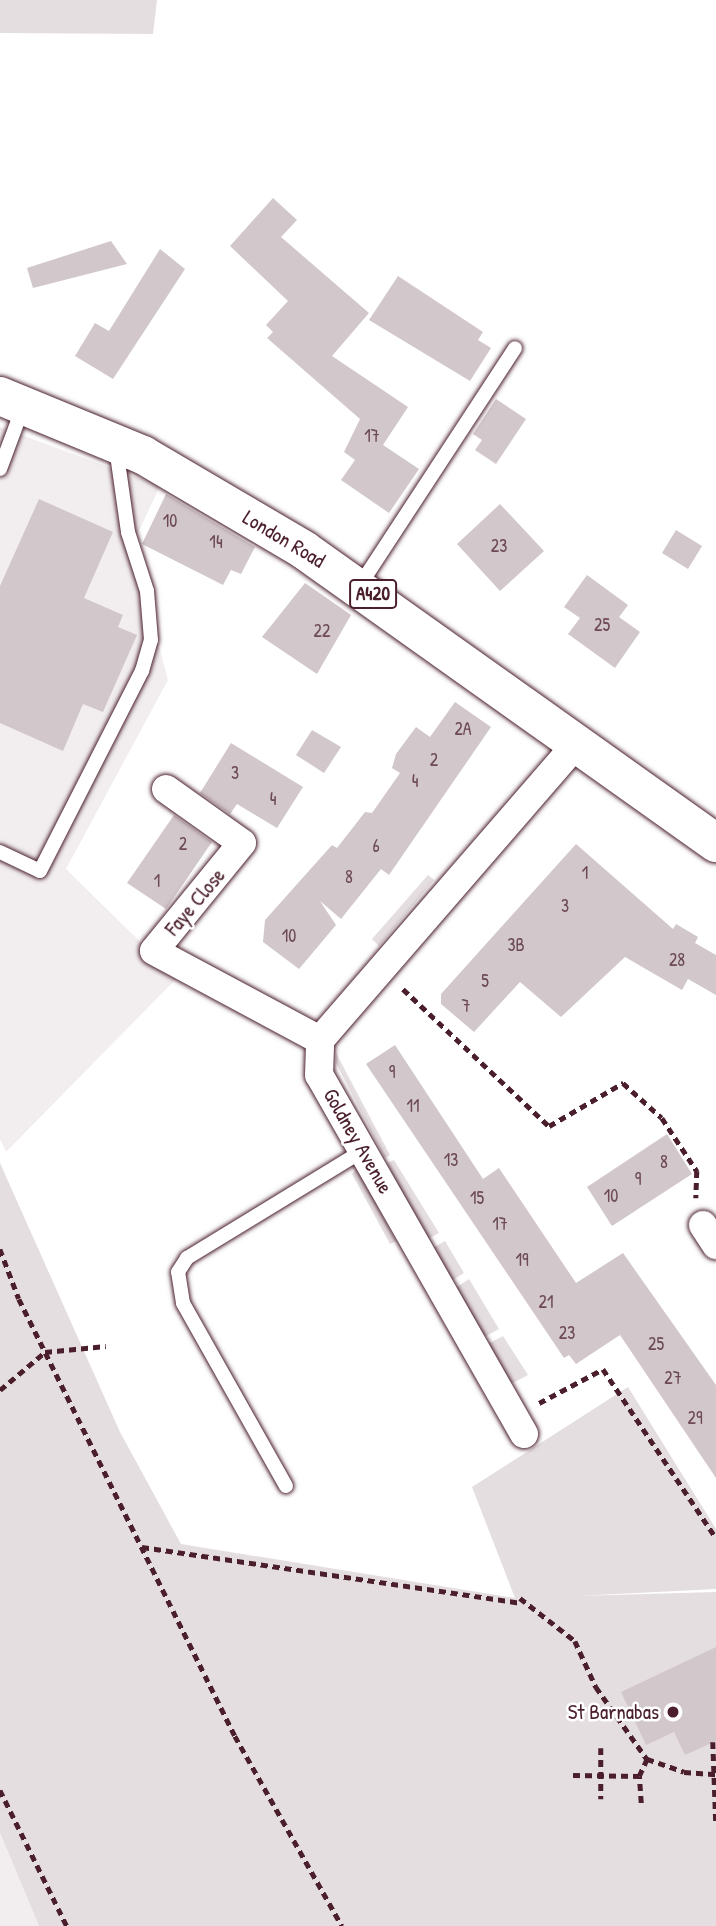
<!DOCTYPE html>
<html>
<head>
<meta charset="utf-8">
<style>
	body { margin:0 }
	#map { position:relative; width:716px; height:1926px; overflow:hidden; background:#fff; font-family:"Patrick Hand",sans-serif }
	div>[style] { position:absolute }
	.built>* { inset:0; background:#f2eeef }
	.green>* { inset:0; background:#e5dee0 }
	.building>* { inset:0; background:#d2c7cb }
	.path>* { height:4.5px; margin-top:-2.25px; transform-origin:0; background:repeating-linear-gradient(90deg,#4a1f2b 0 7px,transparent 0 12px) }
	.roads { filter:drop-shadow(0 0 2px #4a1f2b) drop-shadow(0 0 2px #4a1f2b) }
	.service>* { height:14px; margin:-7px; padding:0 7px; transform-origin:7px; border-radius:7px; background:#fff }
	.minor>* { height:28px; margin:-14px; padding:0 14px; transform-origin:14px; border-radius:14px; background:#fff }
	.primary>* { height:38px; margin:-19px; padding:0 19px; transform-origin:19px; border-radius:19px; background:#fff }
	.dots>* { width:19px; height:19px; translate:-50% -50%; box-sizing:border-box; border:4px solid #fff; border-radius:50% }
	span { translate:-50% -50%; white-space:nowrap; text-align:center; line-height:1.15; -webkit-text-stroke:5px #fff; paint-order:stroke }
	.number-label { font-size:18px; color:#6c4953 }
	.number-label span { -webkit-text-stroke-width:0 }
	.shield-label span { padding:2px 5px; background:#fff; border:2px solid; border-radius:5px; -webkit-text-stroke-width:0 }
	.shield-label { font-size:19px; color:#4a1f2b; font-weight:700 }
	.street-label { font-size:21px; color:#4a1f2b }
	.poi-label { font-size:21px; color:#4a1f2b }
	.right { translate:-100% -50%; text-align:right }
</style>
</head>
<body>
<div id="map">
	<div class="built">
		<i style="clip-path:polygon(0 427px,160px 486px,132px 546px,168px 680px,66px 869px,177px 978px,6px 1152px,0 1139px)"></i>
		<i style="clip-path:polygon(0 1833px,39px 1926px,0 1926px)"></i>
	</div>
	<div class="green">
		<i style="clip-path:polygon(0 0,157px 0,153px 34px,0 33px)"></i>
		<i style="clip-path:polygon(428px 875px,434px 880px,379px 946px,372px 939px)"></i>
		<i style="clip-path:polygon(336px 1053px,390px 1155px,385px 1158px,336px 1063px)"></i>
		<i style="clip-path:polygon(394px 1160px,439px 1233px,426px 1240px,387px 1163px)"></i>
		<i style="clip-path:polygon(0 1163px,120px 1432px,181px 1544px,515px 1598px,472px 1487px,628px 1387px,716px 1529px,716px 1589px,577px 1596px,716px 1592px,716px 1926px,39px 1926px,0 1833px)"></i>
		<i style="clip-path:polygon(357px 1168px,396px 1241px,390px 1244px,352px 1174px)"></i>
		<i style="clip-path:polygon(445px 1241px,464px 1273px,448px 1283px,431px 1249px)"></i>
		<i style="clip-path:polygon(469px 1279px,499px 1329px,477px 1341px,452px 1290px)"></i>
		<i style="clip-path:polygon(503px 1336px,528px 1375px,507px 1386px,480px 1348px)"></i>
	</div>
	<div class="building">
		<i style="clip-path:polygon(273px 198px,297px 220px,281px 237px,369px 313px,332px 356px,408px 407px,383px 445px,419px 469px,389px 513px,341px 480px,355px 460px,344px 452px,360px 419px,267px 338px,273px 332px,266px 325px,288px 301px,230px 246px)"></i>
		<i style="clip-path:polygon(111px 241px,127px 264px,33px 288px,27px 268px)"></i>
		<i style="clip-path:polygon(160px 249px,185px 269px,113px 379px,75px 356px,95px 323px,109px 331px)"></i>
		<i style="clip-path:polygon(398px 276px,483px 332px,478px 340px,491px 348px,470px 381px,369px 320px)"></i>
		<i style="clip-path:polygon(496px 399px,526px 419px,496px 464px,475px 450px,482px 440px,473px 434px)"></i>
		<i style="clip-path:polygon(166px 494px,255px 547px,241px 574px,231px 570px,223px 585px,142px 544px)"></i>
		<i style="clip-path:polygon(39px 499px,113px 532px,84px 598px,123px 615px,118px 627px,137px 635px,103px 712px,83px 704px,63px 751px,0 723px,0 586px)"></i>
		<i style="clip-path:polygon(500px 504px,544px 551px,500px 591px,457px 544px)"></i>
		<i style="clip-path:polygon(676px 530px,702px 546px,688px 569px,662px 553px)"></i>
		<i style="clip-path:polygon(587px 575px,628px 605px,619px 617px,640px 632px,615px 668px,568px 634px,580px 618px,564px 607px)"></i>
		<i style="clip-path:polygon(305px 583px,351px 615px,317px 674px,262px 637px)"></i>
		<i style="clip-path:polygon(455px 702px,491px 727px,389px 875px,381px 869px,341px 919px,320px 901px,336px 925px,299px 969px,263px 942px,265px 920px,332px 845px,337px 848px,365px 812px,372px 813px,400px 773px,392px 768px,396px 754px,416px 727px,430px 737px)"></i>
		<i style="clip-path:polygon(312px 730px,341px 747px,324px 773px,296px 755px)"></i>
		<i style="clip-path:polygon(231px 743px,303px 787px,277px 828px,237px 804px,230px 814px,200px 793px)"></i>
		<i style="clip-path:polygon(174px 815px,212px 842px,166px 909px,127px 883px)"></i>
		<i style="clip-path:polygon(576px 844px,673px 929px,676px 924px,698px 937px,695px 943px,716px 955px,716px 995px,688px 979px,682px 990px,625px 957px,561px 1017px,520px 982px,474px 1032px,441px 1004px,441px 994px)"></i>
		<i style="clip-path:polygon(395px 1045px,483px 1179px,499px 1168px,576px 1283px,623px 1253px,716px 1385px,716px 1478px,620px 1335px,576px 1364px,569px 1355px,564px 1358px,366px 1064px)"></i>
		<i style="clip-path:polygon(667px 1134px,692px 1174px,612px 1226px,587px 1187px)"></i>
		<i style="clip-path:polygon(716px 1647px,716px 1741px,685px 1755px,674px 1732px,646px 1745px,621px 1692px)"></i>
	</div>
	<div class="path">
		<i style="left:403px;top:989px;width:200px;rotate:43.2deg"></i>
		<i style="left:549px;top:1126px;width:86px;rotate:-30.2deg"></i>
		<i style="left:623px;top:1083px;width:52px;rotate:41.9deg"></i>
		<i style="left:662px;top:1118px;width:64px;rotate:56.6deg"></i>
		<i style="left:697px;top:1171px;width:27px;rotate:92deg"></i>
		<i style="left:0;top:1249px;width:53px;rotate:69.2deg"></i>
		<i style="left:19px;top:1299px;width:487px;rotate:63.7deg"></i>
		<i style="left:235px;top:1736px;width:218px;rotate:60.6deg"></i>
		<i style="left:0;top:1390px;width:59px;rotate:-40.2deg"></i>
		<i style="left:45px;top:1352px;width:61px;rotate:-5.6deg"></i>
		<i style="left:539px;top:1403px;width:72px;rotate:-28deg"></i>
		<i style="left:603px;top:1369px;width:203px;rotate:56.2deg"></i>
		<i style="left:142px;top:1547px;width:382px;rotate:8.4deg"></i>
		<i style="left:520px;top:1598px;width:70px;rotate:38deg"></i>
		<i style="left:575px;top:1641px;width:51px;rotate:65.5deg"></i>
		<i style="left:596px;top:1687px;width:88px;rotate:54.7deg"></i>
		<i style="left:647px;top:1759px;width:39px;rotate:19deg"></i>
		<i style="left:684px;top:1772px;width:32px;rotate:4deg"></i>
		<i style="left:713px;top:1742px;width:80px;rotate:87.9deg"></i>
		<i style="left:601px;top:1748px;width:51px;rotate:90deg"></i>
		<i style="left:573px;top:1775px;width:66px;rotate:0.9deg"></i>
		<i style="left:0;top:1790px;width:152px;rotate:63.8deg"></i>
		<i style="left:641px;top:1803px;width:27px;rotate:-94deg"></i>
		<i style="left:639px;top:1776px;width:19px;rotate:-65deg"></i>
	</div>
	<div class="roads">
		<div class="service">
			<i style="left:0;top:469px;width:66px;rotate:-69.6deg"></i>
			<i style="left:360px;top:585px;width:283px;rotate:-56.8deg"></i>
			<i style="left:0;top:852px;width:44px;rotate:25.4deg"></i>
			<i style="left:40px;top:871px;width:225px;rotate:-63deg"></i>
			<i style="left:142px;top:671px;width:32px;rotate:-74deg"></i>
			<i style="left:151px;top:640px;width:49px;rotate:-94.7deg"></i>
			<i style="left:147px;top:591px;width:62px;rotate:-107.9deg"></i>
			<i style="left:128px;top:532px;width:85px;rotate:-98.1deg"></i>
			<i style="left:286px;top:1486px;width:210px;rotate:-119.4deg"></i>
			<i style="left:183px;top:1303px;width:31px;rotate:-99deg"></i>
			<i style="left:178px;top:1272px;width:17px;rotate:-57deg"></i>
			<i style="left:187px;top:1258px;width:207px;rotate:-31.4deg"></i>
		</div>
		<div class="minor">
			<i style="left:166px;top:789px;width:93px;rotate:35.4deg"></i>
			<i style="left:242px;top:843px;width:139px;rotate:129.2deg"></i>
			<i style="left:154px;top:951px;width:188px;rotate:28.2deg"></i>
			<i style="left:703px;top:1225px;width:24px;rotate:57deg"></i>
			<i style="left:524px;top:1434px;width:413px;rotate:-119.7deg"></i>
			<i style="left:319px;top:1075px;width:35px;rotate:-88deg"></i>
			<i style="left:320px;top:1040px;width:394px;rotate:-49.1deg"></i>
		</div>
		<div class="primary">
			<i style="left:0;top:396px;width:155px;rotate:22.4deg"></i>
			<i style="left:143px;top:455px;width:187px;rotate:30.5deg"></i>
			<i style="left:304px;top:550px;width:506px;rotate:35.42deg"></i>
		</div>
	</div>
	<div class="dots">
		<i style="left:673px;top:1712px;background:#4a1f2b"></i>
	</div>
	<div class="number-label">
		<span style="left:372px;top:436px">17</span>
		<span style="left:170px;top:521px">10</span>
		<span style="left:216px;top:542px">14</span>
		<span style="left:499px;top:546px">23</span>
		<span style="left:602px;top:625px">25</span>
		<span style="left:322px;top:631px">22</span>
		<span style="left:463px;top:729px">2A</span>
		<span style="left:434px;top:760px">2</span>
		<span style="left:235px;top:773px">3</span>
		<span style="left:415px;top:781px">4</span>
		<span style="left:273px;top:799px">4</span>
		<span style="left:183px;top:844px">2</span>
		<span style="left:376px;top:846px">6</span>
		<span style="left:585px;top:873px">1</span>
		<span style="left:349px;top:877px">8</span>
		<span style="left:157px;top:881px">1</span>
		<span style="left:565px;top:906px">3</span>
		<span style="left:289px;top:936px">10</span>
		<span style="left:516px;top:945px">3B</span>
		<span style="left:677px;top:960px">28</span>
		<span style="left:485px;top:981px">5</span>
		<span style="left:466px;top:1006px">7</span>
		<span style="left:392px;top:1072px">9</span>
		<span style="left:413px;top:1106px">11</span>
		<span style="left:451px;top:1160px">13</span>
		<span style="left:664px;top:1162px">8</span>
		<span style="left:638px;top:1179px">9</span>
		<span style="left:611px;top:1196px">10</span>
		<span style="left:477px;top:1198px">15</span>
		<span style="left:500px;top:1224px">17</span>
		<span style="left:522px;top:1260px">19</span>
		<span style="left:546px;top:1302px">21</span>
		<span style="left:567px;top:1333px">23</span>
		<span style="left:656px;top:1344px">25</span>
		<span style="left:673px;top:1378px">27</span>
		<span style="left:695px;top:1418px">29</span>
	</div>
	<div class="shield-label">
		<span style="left:373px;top:594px">A420</span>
	</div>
	<div class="street-label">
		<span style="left:284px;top:539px;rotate:31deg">London Road</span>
		<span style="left:195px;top:902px;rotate:-50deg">Faye Close</span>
		<span style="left:358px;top:1141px;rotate:60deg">Goldney Avenue</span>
	</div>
	<div class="poi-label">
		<span class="right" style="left:659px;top:1712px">St Barnabas</span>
	</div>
</div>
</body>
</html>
